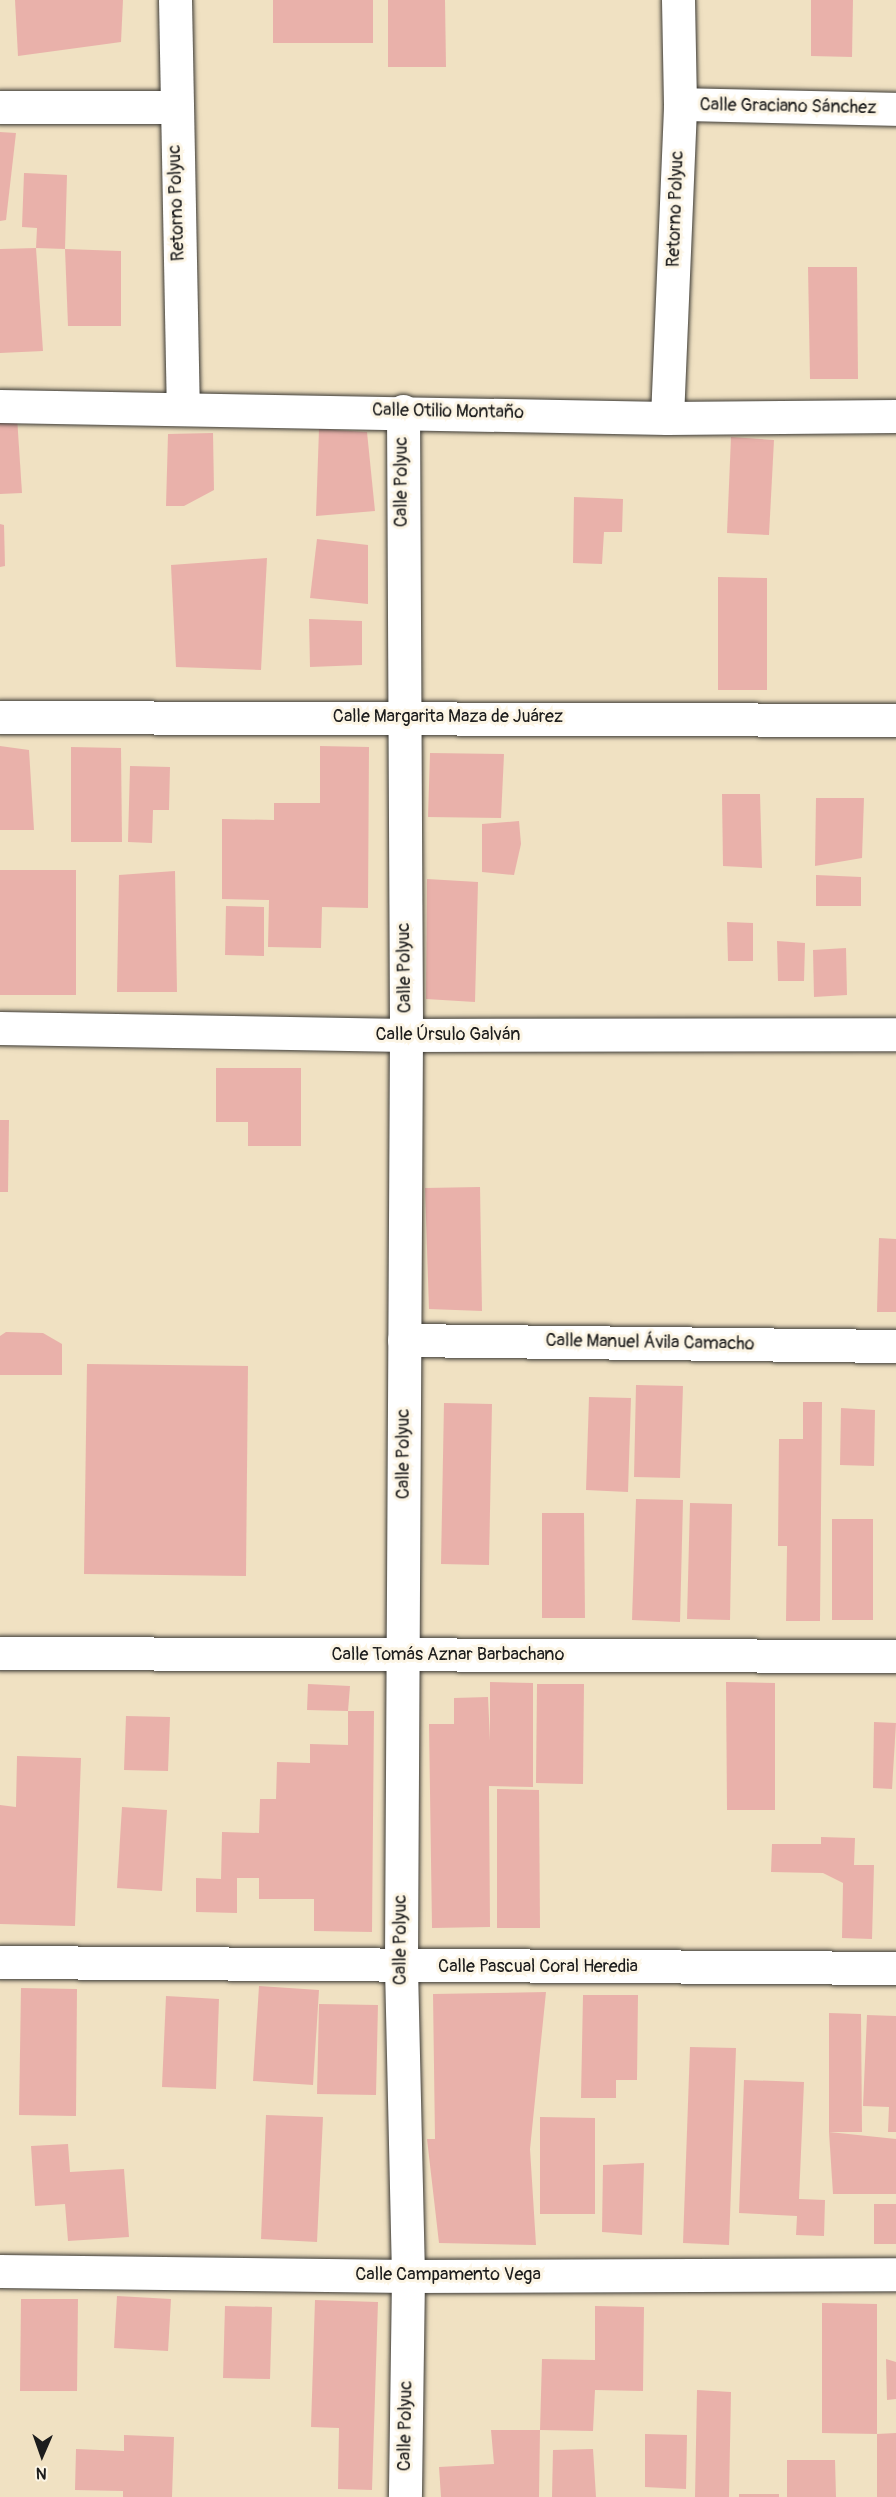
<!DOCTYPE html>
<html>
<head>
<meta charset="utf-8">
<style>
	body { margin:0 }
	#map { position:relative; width:896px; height:2497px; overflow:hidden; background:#f0e1c2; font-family:Pangolin,sans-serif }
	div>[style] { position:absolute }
	.building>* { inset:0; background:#e9b1aa }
	.roads { filter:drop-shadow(0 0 2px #3c3a35) drop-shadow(0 0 2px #3c3a35) }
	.minor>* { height:33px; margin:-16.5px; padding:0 16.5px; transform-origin:16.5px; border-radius:16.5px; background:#fff }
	span { translate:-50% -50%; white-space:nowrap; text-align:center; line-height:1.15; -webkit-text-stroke:6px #fcf5e5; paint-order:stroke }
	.street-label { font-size:18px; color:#1c1c1c }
	.north { position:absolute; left:12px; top:2425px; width:60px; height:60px; -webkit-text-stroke:4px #fcf5e5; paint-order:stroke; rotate:182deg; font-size:16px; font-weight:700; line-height:24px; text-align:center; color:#1c1c1c }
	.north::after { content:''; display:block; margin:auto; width:21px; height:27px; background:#1c1c1c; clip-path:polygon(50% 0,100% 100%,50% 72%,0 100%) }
</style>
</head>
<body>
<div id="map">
	<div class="building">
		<i style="clip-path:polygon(15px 0,123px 0,121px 42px,18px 56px)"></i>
		<i style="clip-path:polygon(273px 0,373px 0,373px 43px,273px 43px)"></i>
		<i style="clip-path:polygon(388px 0,445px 0,446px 67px,388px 67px)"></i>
		<i style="clip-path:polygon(811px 0,853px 0,852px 57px,811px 56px)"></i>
		<i style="clip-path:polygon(0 132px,16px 133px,6px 220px,0 221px)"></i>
		<i style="clip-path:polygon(24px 173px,67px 175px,65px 249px,36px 248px,43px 351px,0 353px,0 249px,36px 248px,37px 228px,22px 227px)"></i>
		<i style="clip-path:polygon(65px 249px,121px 251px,121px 326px,68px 326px)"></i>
		<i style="clip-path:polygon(808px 267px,857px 267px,858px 379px,810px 379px)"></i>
		<i style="clip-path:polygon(17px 417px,22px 493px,0 494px,0 419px)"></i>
		<i style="clip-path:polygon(319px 429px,367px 432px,375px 511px,316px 516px)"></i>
		<i style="clip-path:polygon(213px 433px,214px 490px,184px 506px,166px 506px,168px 434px)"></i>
		<i style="clip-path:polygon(731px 437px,774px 440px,769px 535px,727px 533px)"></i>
		<i style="clip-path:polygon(574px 497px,623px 499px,622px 532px,604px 532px,602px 564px,573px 563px)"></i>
		<i style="clip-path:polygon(0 524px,4px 525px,5px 566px,0 567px)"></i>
		<i style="clip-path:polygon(317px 539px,368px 545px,368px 604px,310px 598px)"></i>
		<i style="clip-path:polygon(267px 558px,261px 670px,176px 667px,171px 565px)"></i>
		<i style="clip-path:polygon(718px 577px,767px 578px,767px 690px,718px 690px)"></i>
		<i style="clip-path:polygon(309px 619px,362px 621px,362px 665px,310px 667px)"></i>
		<i style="clip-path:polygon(0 746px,29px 750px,34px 830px,0 830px)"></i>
		<i style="clip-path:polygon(320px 746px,369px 747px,368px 908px,322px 907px,321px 948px,268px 947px,269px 900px,222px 899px,222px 819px,274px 820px,274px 803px,320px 803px)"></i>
		<i style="clip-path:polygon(71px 747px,121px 748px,122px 842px,71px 842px)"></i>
		<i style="clip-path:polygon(430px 753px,504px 754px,501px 818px,428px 817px)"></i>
		<i style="clip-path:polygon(130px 766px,170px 767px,169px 810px,153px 810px,152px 843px,128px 842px)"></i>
		<i style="clip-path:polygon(722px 794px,760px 794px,762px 868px,723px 866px)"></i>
		<i style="clip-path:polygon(816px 798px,864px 798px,862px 858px,815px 866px)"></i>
		<i style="clip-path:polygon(519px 821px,521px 844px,514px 875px,482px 872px,482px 824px)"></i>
		<i style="clip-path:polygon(0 870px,76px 870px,76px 995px,0 995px)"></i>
		<i style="clip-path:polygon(175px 871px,177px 992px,117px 992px,119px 875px)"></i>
		<i style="clip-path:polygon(816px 875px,861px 877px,861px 906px,816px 906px)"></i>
		<i style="clip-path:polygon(427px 879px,478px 882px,475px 1002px,426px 999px)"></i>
		<i style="clip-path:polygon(226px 906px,264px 907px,264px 956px,225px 955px)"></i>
		<i style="clip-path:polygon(727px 922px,753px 923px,753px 961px,728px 961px)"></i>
		<i style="clip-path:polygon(777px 941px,805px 943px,804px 981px,778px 981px)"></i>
		<i style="clip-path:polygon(846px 948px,847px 995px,814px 997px,813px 950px)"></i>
		<i style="clip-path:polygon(216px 1068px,301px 1068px,301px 1146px,248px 1146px,248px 1122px,216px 1122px)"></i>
		<i style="clip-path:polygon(0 1120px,9px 1120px,8px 1192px,0 1192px)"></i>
		<i style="clip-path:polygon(480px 1187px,482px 1311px,429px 1309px,425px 1188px)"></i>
		<i style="clip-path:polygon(879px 1238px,896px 1239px,896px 1312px,877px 1312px)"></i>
		<i style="clip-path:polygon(6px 1332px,43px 1333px,62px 1344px,62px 1375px,0 1375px,0 1336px)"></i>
		<i style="clip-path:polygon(87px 1364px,248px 1366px,246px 1576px,84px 1574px)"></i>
		<i style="clip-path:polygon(636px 1385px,683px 1386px,680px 1478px,634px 1477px)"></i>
		<i style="clip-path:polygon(589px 1397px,631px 1398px,628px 1492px,586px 1490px)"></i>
		<i style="clip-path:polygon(803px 1402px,822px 1402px,820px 1621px,786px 1621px,787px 1546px,778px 1546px,779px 1439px,803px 1439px)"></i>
		<i style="clip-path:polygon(444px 1403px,492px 1404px,489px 1565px,441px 1564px)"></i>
		<i style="clip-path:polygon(841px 1408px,875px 1410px,874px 1466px,840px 1465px)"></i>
		<i style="clip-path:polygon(636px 1499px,683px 1500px,680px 1622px,632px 1620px)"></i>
		<i style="clip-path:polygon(690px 1503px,732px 1504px,730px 1620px,687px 1619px)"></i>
		<i style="clip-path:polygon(542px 1513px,584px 1513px,585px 1618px,542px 1618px)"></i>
		<i style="clip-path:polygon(832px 1519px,873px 1519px,873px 1620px,832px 1620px)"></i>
		<i style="clip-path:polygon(490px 1682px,533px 1683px,533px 1787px,489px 1786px,490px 1927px,432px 1928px,429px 1724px,454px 1724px,454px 1698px,488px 1697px,490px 1741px)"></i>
		<i style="clip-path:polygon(726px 1682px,775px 1683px,775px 1810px,727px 1810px)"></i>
		<i style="clip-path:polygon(308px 1684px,350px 1686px,348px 1711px,307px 1710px)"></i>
		<i style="clip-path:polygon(537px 1684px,584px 1684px,583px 1784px,536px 1783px)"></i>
		<i style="clip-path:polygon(348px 1711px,374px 1711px,372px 1932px,314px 1931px,314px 1899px,259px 1899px,259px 1878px,237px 1878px,237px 1913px,196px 1912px,196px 1878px,221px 1879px,222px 1832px,259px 1833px,260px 1799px,276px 1799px,277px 1762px,310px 1763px,310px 1744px,348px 1745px)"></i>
		<i style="clip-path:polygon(126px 1716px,170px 1717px,168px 1771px,124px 1770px)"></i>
		<i style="clip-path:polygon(874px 1722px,896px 1723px,892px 1789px,873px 1788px)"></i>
		<i style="clip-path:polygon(17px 1756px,81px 1758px,75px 1926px,0 1924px,0 1805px,16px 1807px)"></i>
		<i style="clip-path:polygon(497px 1789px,539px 1790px,540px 1928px,497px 1928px)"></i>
		<i style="clip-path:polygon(122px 1807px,167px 1810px,162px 1891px,117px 1888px)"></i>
		<i style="clip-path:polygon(821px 1837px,855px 1838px,854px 1865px,874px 1865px,872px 1939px,842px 1938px,843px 1883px,823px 1873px,771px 1872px,772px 1844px,821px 1844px)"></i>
		<i style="clip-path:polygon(259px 1986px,319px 1990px,313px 2085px,253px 2081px)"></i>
		<i style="clip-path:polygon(21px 1988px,77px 1989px,76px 2116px,19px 2115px)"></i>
		<i style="clip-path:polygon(546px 1992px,530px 2149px,536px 2245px,439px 2243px,427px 2139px,435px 2139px,433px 1994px)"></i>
		<i style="clip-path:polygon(583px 1995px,638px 1995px,637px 2080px,616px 2080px,616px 2098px,581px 2098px)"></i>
		<i style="clip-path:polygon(166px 1996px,219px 1999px,216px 2089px,162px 2087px)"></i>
		<i style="clip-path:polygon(319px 2004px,378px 2005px,376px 2095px,317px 2094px)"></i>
		<i style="clip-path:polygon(829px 2013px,861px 2014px,862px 2132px,829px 2132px)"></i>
		<i style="clip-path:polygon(867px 2015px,896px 2016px,896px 2132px,888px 2132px,889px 2107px,863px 2106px)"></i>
		<i style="clip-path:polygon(690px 2047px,736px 2048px,729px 2245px,683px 2243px)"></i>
		<i style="clip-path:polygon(744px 2080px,804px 2082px,799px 2199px,825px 2200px,824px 2236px,796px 2235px,797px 2216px,739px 2213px)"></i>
		<i style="clip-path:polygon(266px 2115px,323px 2117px,317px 2242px,261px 2239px)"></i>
		<i style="clip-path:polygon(540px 2117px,595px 2118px,595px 2214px,540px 2214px)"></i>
		<i style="clip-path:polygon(829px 2132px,896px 2139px,896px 2194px,833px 2194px)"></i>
		<i style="clip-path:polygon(68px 2144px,70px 2172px,124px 2169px,129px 2237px,68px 2241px,65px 2204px,35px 2206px,31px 2146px)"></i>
		<i style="clip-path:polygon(644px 2163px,642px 2235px,602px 2232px,603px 2165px)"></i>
		<i style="clip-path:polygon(874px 2204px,896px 2204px,896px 2244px,874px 2244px)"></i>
		<i style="clip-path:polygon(117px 2296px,171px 2299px,168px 2351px,114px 2348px)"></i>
		<i style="clip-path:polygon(21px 2299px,78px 2299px,77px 2391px,20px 2391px)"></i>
		<i style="clip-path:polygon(315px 2300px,378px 2302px,372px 2490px,338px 2489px,339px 2428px,311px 2427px)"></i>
		<i style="clip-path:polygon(822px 2303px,877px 2304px,877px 2434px,822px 2433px)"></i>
		<i style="clip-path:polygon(225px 2306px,272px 2307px,270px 2379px,223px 2378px)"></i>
		<i style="clip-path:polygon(595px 2306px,644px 2307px,643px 2391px,595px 2390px,593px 2431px,540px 2430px,542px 2359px,595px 2360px)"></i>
		<i style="clip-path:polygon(886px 2359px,896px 2362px,896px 2399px,887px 2400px)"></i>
		<i style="clip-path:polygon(697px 2390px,731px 2392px,729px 2497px,695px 2497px)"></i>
		<i style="clip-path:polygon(491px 2430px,540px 2430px,539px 2497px,441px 2497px,439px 2467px,494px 2464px)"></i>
		<i style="clip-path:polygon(896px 2433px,896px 2497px,877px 2497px,877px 2434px)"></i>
		<i style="clip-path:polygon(645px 2434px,687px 2435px,686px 2489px,645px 2487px)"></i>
		<i style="clip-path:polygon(124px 2435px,174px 2437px,172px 2497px,123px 2497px,123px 2491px,75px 2490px,76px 2449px,124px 2451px)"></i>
		<i style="clip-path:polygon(593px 2449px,596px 2497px,552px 2497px,553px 2450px)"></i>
		<i style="clip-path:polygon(787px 2460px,835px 2460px,836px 2497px,787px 2497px)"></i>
		<i style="clip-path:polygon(739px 2494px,779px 2494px,779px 2497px,739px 2497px)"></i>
	</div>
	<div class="roads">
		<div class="minor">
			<i style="left:175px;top:0;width:406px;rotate:88.9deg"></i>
			<i style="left:680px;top:104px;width:216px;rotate:1.3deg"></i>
			<i style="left:0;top:107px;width:174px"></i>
			<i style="left:0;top:406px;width:667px;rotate:1.03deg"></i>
			<i style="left:667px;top:418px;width:229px;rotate:-0.5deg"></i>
			<i style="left:403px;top:411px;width:624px;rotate:89.72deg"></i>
			<i style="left:406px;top:1035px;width:932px;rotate:90.31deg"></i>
			<i style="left:401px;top:1967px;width:309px;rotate:88.7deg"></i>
			<i style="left:408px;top:2276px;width:221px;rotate:90.8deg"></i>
			<i style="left:667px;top:418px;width:314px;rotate:-87.6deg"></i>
			<i style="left:680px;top:104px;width:104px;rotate:-91.1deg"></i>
			<i style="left:0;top:717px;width:896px;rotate:0.19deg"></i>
			<i style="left:0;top:1028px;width:406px;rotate:1deg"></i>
			<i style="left:406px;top:1035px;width:490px;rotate:-0.1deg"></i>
			<i style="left:404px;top:1340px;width:492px;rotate:0.7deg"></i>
			<i style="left:0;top:1653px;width:896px;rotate:0.19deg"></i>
			<i style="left:0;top:1962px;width:896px;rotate:0.38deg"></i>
			<i style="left:0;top:2271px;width:408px;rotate:0.7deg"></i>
			<i style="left:408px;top:2276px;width:488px;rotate:-0.2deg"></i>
		</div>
	</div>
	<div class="street-label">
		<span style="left:788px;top:107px;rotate:1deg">Calle Graciano Sánchez</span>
		<span style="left:177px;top:203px;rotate:-92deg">Retorno Polyuc</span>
		<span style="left:676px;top:209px;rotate:-88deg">Retorno Polyuc</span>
		<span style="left:448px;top:412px;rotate:1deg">Calle Otilio Montaño</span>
		<span style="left:402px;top:482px;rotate:-90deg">Calle Polyuc</span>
		<span style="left:448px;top:717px">Calle Margarita Maza de Juárez</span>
		<span style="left:405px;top:968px;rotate:-91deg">Calle Polyuc</span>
		<span style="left:448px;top:1035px">Calle Úrsulo Galván</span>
		<span style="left:650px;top:1343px;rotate:1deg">Calle Manuel Ávila Camacho</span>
		<span style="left:404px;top:1454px;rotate:-90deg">Calle Polyuc</span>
		<span style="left:448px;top:1655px">Calle Tomás Aznar Barbachano</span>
		<span style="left:401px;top:1940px;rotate:-90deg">Calle Polyuc</span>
		<span style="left:538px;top:1967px">Calle Pascual Coral Heredia</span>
		<span style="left:448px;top:2275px">Calle Campamento Vega</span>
		<span style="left:406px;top:2426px;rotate:-89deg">Calle Polyuc</span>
	</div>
	<div class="north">N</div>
</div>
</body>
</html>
